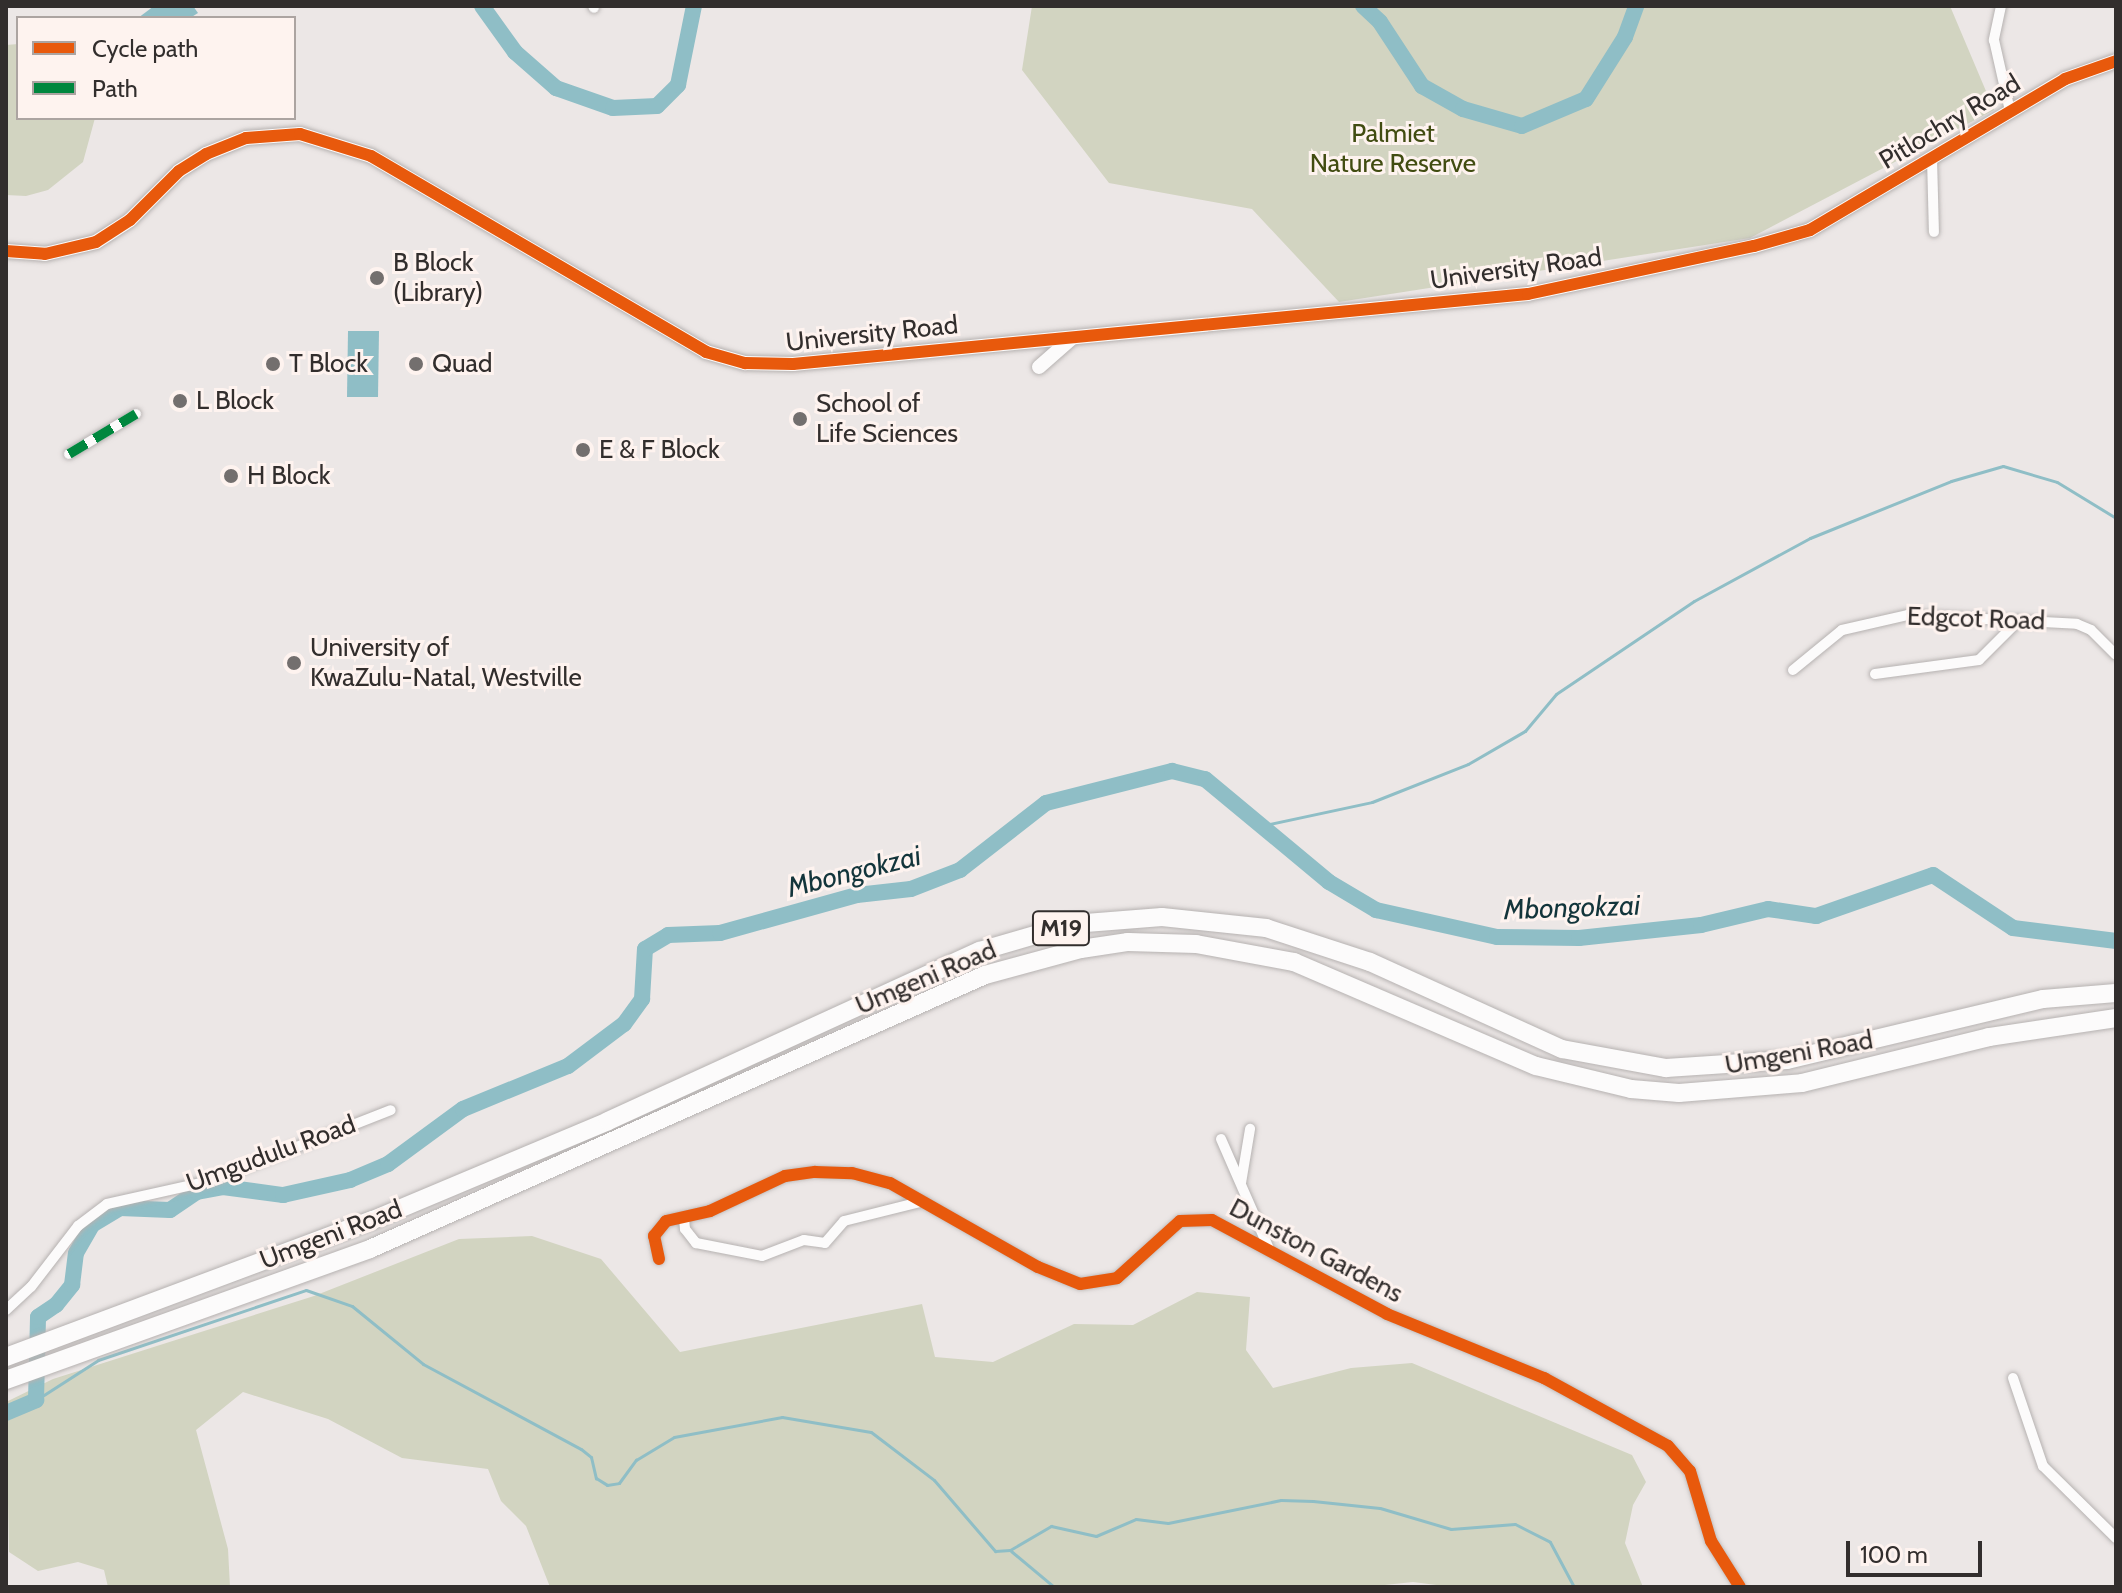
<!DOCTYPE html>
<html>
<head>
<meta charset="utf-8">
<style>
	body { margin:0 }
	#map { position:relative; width:2122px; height:1593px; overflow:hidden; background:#ece7e6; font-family:Cabin,sans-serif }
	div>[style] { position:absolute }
	.green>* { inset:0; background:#d2d4c1 }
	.water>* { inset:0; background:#8fbec6 }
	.stream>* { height:3px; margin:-1.5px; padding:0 1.5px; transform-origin:1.5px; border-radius:1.5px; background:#8fbec6 }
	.river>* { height:16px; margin:-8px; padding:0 8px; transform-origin:8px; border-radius:8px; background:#8fbec6 }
	.roads { filter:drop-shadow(0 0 2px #b6b2b1) drop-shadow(0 0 2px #b6b2b1) }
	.street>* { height:10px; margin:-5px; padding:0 5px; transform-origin:5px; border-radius:5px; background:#fcfbfb }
	.secondary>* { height:14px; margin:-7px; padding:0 7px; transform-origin:7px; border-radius:7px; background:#fcfbfb }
	.highway>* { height:18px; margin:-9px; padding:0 9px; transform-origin:9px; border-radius:9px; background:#fcfbfb }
	.quiet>* { height:10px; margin-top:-5px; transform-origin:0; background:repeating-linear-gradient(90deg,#00873e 0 20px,transparent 0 30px) }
	.cycleway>* { height:12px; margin:-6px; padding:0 6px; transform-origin:6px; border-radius:6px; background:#e8590c }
	.dots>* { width:22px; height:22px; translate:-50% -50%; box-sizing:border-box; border:4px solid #fef3ef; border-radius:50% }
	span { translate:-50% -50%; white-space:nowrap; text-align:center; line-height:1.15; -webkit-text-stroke:6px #fef3ef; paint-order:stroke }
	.shield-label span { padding:2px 6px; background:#fef3ef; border:2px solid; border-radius:6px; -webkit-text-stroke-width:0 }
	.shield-label { font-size:24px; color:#322e2d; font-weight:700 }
	.street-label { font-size:26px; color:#322e2d }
	.park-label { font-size:26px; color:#414c11 }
	.poi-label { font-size:26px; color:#322e2d }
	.left { translate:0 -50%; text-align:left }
	.water-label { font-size:28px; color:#13353b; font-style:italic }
	.frame { position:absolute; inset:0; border:8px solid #322e2d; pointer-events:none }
	.legend { position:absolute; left:16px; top:16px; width:280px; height:104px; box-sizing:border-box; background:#fef3ef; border:2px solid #aca4a1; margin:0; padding:10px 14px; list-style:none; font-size:24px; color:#322e2d }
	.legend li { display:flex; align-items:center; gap:16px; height:40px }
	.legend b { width:40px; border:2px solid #aca4a1 }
	.scale { position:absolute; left:1846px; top:1541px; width:136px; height:36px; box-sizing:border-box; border:4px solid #322e2d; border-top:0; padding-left:10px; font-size:24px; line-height:28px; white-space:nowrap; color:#322e2d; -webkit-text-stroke:6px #fef3ef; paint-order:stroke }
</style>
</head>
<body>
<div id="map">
	<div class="green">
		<i style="clip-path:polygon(1032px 6px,1950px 6px,1994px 110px,1750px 238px,1339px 302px,1252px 209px,1109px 183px,1022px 70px)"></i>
		<i style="clip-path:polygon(18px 44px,18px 118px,95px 118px,83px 162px,48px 190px,26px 196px,6px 195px,6px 45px)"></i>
		<i style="clip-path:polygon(532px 1236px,601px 1259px,680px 1352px,922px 1304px,935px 1357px,993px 1362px,1074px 1324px,1133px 1325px,1197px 1292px,1250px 1297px,1246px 1350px,1273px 1388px,1351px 1368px,1412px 1363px,1632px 1455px,1646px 1482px,1633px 1505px,1625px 1543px,1643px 1587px,1452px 1587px,1413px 1582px,1366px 1587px,550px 1587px,526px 1526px,501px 1501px,488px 1469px,402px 1458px,328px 1419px,243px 1392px,196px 1430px,228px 1549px,230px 1587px,108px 1587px,104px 1570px,78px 1562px,38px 1571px,9px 1552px,6px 1402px,53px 1379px,314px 1296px,459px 1239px)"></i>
	</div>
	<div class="water">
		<i style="clip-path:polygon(154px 6px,193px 6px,198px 13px,190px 18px,138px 18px)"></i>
		<i style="clip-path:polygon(348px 331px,379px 331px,378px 397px,347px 397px)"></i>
	</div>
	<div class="stream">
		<i style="left:1265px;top:825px;width:109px;rotate:-12.1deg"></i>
		<i style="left:1372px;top:802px;width:103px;rotate:-21.6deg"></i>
		<i style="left:1468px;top:764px;width:66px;rotate:-30.1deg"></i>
		<i style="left:1525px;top:731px;width:48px;rotate:-50deg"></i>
		<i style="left:1556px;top:694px;width:166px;rotate:-34deg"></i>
		<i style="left:1694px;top:601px;width:132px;rotate:-28.5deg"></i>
		<i style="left:1810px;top:538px;width:152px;rotate:-22deg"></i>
		<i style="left:1951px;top:481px;width:54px;rotate:-16.1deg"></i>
		<i style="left:2003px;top:466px;width:56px;rotate:16.5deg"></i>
		<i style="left:2057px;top:482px;width:69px;rotate:31.4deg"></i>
		<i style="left:36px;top:1400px;width:74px;rotate:-32.8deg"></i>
		<i style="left:98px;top:1360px;width:219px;rotate:-18.6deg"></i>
		<i style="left:306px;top:1290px;width:49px;rotate:19.2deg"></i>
		<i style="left:352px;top:1306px;width:92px;rotate:39.2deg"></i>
		<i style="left:423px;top:1364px;width:179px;rotate:28.3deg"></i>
		<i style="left:581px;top:1449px;width:13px;rotate:39deg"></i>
		<i style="left:591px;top:1457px;width:22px;rotate:77deg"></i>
		<i style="left:596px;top:1478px;width:13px;rotate:32deg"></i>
		<i style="left:607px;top:1485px;width:12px;rotate:-9deg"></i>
		<i style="left:619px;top:1483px;width:29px;rotate:-54deg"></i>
		<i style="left:636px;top:1460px;width:44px;rotate:-31.2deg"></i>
		<i style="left:674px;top:1437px;width:110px;rotate:-10.5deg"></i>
		<i style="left:782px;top:1417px;width:90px;rotate:9.6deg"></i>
		<i style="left:871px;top:1432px;width:79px;rotate:37.3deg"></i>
		<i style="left:934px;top:1480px;width:94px;rotate:49.3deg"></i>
		<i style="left:995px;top:1551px;width:15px;rotate:-4deg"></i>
		<i style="left:1010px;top:1550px;width:48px;rotate:-30.3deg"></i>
		<i style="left:1051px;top:1526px;width:46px;rotate:12.5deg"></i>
		<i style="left:1096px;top:1536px;width:43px;rotate:-23deg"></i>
		<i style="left:1136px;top:1519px;width:32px;rotate:7deg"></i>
		<i style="left:1168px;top:1523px;width:115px;rotate:-11.5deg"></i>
		<i style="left:1281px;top:1500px;width:32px;rotate:2deg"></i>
		<i style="left:1313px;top:1501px;width:67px;rotate:6deg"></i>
		<i style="left:1380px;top:1508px;width:74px;rotate:16.5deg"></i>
		<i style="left:1451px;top:1529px;width:64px;rotate:-4.5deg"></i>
		<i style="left:1515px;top:1524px;width:39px;rotate:27deg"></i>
		<i style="left:1550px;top:1542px;width:51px;rotate:61.9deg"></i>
		<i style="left:1011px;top:1551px;width:56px;rotate:39.9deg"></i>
	</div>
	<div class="river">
		<i style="left:482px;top:6px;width:57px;rotate:54.3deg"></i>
		<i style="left:515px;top:52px;width:55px;rotate:41.3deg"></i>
		<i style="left:556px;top:88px;width:60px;rotate:19.3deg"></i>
		<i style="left:613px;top:108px;width:44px;rotate:-2.6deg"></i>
		<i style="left:657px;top:106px;width:30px;rotate:-45deg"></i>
		<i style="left:678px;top:85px;width:81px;rotate:-78.6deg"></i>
		<i style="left:1363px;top:6px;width:23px;rotate:43deg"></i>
		<i style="left:1380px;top:22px;width:77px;rotate:56.7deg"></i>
		<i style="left:1422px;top:86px;width:47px;rotate:29.3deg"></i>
		<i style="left:1463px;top:109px;width:61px;rotate:16.1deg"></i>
		<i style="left:1522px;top:126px;width:69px;rotate:-22.9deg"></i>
		<i style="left:1586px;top:99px;width:73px;rotate:-57.8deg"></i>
		<i style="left:1625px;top:37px;width:33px;rotate:-70deg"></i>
		<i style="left:6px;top:1413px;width:33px;rotate:-23deg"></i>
		<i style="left:36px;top:1400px;width:83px;rotate:-88.6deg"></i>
		<i style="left:38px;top:1317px;width:22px;rotate:-34deg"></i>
		<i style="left:56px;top:1305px;width:26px;rotate:-51deg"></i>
		<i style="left:72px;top:1285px;width:32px;rotate:-83deg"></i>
		<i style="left:76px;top:1253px;width:32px;rotate:-60deg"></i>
		<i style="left:92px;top:1225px;width:33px;rotate:-31deg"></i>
		<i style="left:120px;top:1208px;width:50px;rotate:2.3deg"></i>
		<i style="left:170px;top:1210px;width:32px;rotate:-34deg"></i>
		<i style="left:197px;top:1192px;width:26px;rotate:-11deg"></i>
		<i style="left:223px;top:1187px;width:61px;rotate:7.6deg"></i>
		<i style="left:283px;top:1195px;width:69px;rotate:-12.6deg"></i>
		<i style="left:350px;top:1180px;width:41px;rotate:-22.8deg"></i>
		<i style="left:388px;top:1164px;width:93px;rotate:-36.3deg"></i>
		<i style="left:463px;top:1109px;width:113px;rotate:-22.3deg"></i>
		<i style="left:568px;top:1066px;width:70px;rotate:-36.9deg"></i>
		<i style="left:624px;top:1024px;width:31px;rotate:-54deg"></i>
		<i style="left:642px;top:999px;width:50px;rotate:-86.6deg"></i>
		<i style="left:645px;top:949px;width:27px;rotate:-31deg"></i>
		<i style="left:668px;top:935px;width:52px;rotate:-2.2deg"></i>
		<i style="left:720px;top:933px;width:142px;rotate:-15.5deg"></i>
		<i style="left:857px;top:895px;width:54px;rotate:-6.3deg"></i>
		<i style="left:911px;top:889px;width:53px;rotate:-21.2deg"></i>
		<i style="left:960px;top:870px;width:109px;rotate:-37.9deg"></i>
		<i style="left:1046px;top:803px;width:130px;rotate:-14.3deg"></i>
		<i style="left:1172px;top:771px;width:34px;rotate:14deg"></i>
		<i style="left:1205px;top:779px;width:161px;rotate:39.7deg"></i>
		<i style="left:1329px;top:882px;width:55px;rotate:30.8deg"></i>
		<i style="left:1376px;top:910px;width:124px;rotate:12.6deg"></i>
		<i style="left:1497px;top:937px;width:82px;rotate:0.7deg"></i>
		<i style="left:1579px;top:938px;width:123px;rotate:-6.1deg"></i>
		<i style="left:1701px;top:925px;width:69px;rotate:-13.4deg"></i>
		<i style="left:1768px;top:909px;width:49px;rotate:8.3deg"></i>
		<i style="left:1816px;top:916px;width:124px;rotate:-19.3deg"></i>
		<i style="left:1933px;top:875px;width:96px;rotate:33.5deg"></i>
		<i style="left:2013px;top:928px;width:104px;rotate:7.2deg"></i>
	</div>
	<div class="roads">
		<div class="street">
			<i style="left:593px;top:6px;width:2px;rotate:63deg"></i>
			<i style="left:2001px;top:6px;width:35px;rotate:102deg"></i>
			<i style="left:1994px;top:40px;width:73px;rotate:77.3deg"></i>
			<i style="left:1932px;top:158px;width:74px;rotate:88.5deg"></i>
			<i style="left:69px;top:454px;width:78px;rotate:-30.8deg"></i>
			<i style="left:1793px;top:670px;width:63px;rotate:-39.2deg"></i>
			<i style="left:1842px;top:630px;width:68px;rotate:-12.8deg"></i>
			<i style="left:1908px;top:615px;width:169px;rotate:3deg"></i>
			<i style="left:2077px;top:624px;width:15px;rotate:23deg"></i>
			<i style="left:2091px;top:630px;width:35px;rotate:45deg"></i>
			<i style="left:1875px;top:674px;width:105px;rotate:-7.7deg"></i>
			<i style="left:1979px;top:660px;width:57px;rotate:-45deg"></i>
			<i style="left:1221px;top:1139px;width:122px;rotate:66.4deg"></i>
			<i style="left:1241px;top:1183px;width:55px;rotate:-80.5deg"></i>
			<i style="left:684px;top:1218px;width:11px;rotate:85deg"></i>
			<i style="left:685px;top:1229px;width:18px;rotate:52deg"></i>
			<i style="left:696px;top:1243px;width:67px;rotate:11.1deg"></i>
			<i style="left:762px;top:1256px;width:45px;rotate:-20.9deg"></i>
			<i style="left:804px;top:1240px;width:21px;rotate:8deg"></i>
			<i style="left:825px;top:1243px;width:29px;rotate:-49deg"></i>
			<i style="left:844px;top:1221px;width:82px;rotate:-14deg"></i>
			<i style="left:659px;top:1259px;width:24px;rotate:-102deg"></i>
			<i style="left:654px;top:1236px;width:19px;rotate:-51deg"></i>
			<i style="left:666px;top:1221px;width:45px;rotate:-12.8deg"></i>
			<i style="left:710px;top:1211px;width:83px;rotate:-25deg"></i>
			<i style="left:785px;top:1176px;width:30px;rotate:-8deg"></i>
			<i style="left:815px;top:1172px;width:37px;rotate:2deg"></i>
			<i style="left:852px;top:1173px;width:39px;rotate:15deg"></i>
			<i style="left:890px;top:1183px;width:170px;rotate:29.6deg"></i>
			<i style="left:1038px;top:1267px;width:45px;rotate:22deg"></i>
			<i style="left:1080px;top:1284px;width:37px;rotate:-9deg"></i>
			<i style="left:1117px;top:1278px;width:85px;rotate:-42.1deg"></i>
			<i style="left:1180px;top:1221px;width:32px;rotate:-2deg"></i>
			<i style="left:1212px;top:1220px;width:199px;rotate:28.2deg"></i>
			<i style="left:1387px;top:1314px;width:170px;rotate:22.2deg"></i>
			<i style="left:1544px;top:1378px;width:141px;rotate:28.7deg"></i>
			<i style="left:1668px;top:1446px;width:33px;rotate:49deg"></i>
			<i style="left:1690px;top:1471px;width:73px;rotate:73.3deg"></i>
			<i style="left:1711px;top:1541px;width:54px;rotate:57.8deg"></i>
			<i style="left:6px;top:1310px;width:34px;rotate:-43deg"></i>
			<i style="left:31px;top:1287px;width:77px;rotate:-52.4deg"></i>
			<i style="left:78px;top:1226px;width:36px;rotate:-37deg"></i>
			<i style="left:107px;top:1204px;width:106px;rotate:-12.6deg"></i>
			<i style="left:210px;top:1181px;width:194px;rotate:-21.4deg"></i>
			<i style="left:2013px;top:1378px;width:93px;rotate:71.2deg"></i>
			<i style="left:2043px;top:1466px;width:103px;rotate:44.6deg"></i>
		</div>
		<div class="secondary">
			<i style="left:6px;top:251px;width:39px;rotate:4deg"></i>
			<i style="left:45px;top:254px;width:52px;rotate:-13.2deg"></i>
			<i style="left:96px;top:242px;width:40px;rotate:-32.9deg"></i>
			<i style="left:130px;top:220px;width:69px;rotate:-45deg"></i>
			<i style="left:179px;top:171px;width:32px;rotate:-32deg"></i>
			<i style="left:206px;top:154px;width:43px;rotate:-21.8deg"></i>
			<i style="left:246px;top:138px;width:54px;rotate:-4.2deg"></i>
			<i style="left:300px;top:134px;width:74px;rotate:17.2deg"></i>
			<i style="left:371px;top:156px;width:388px;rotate:30.3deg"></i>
			<i style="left:706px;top:352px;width:41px;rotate:15.8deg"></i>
			<i style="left:745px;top:363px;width:48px;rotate:1.2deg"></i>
			<i style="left:793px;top:364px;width:738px;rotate:-5.44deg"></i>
			<i style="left:1528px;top:294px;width:231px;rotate:-12deg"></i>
			<i style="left:1754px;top:246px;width:58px;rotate:-15.9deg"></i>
			<i style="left:1810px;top:230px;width:296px;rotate:-30.6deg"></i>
			<i style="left:2065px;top:79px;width:54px;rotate:-19.4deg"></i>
			<i style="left:1039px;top:367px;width:44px;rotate:-41.3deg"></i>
		</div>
		<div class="highway">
			<i style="left:6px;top:1357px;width:392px;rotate:-20.5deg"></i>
			<i style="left:373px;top:1220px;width:255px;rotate:-22.8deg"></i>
			<i style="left:608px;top:1121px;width:409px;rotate:-24.6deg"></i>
			<i style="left:980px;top:951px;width:97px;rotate:-16.2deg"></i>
			<i style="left:1073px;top:924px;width:89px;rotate:-4.5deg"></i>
			<i style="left:1162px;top:917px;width:105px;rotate:6deg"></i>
			<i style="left:1266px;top:928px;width:109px;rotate:18.1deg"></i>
			<i style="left:1370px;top:962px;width:211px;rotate:24.4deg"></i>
			<i style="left:1562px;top:1049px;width:106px;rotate:10.4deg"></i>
			<i style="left:1666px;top:1068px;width:121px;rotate:-3.8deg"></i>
			<i style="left:1787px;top:1060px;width:263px;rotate:-13.4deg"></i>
			<i style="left:2043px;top:999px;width:73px;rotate:-4.7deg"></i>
			<i style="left:6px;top:1380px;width:387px;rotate:-19.8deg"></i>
			<i style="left:370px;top:1249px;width:673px;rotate:-24.01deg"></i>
			<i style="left:985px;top:975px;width:99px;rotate:-15.2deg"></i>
			<i style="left:1081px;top:949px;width:48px;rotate:-8.5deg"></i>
			<i style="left:1128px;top:942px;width:68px;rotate:1.7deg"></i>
			<i style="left:1196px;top:944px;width:100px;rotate:10.4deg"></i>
			<i style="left:1294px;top:962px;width:263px;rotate:23.3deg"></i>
			<i style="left:1536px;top:1066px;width:98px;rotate:13.6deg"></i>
			<i style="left:1631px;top:1089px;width:48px;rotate:4.8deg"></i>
			<i style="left:1679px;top:1093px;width:123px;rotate:-4.6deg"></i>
			<i style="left:1802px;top:1083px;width:193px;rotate:-13.8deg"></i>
			<i style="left:1989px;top:1037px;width:128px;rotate:-8.5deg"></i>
		</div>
	</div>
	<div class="quiet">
		<i style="left:69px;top:454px;width:78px;rotate:-30.8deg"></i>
	</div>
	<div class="cycleway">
		<i style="left:6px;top:251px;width:39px;rotate:4deg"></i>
		<i style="left:45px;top:254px;width:52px;rotate:-13.2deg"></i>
		<i style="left:96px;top:242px;width:40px;rotate:-32.9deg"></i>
		<i style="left:130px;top:220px;width:69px;rotate:-45deg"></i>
		<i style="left:179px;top:171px;width:32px;rotate:-32deg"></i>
		<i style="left:206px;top:154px;width:43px;rotate:-21.8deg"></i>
		<i style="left:246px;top:138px;width:54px;rotate:-4.2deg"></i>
		<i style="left:300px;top:134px;width:74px;rotate:17.2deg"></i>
		<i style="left:371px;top:156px;width:388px;rotate:30.3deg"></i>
		<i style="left:706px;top:352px;width:41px;rotate:15.8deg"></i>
		<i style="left:745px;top:363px;width:48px;rotate:1.2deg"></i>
		<i style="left:793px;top:364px;width:738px;rotate:-5.44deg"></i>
		<i style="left:1528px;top:294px;width:231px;rotate:-12deg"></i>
		<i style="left:1754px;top:246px;width:58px;rotate:-15.9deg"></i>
		<i style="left:1810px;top:230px;width:296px;rotate:-30.6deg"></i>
		<i style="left:2065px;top:79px;width:54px;rotate:-19.4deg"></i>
		<i style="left:659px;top:1259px;width:24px;rotate:-102deg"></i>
		<i style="left:654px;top:1236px;width:19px;rotate:-51deg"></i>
		<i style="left:666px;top:1221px;width:45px;rotate:-12.8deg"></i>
		<i style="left:710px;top:1211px;width:83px;rotate:-25deg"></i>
		<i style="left:785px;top:1176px;width:30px;rotate:-8deg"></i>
		<i style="left:815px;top:1172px;width:37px;rotate:2deg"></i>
		<i style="left:852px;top:1173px;width:39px;rotate:15deg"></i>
		<i style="left:890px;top:1183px;width:170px;rotate:29.6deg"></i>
		<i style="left:1038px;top:1267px;width:45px;rotate:22deg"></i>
		<i style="left:1080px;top:1284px;width:37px;rotate:-9deg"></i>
		<i style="left:1117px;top:1278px;width:85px;rotate:-42.1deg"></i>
		<i style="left:1180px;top:1221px;width:32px;rotate:-2deg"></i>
		<i style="left:1212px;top:1220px;width:199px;rotate:28.2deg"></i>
		<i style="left:1387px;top:1314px;width:170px;rotate:22.2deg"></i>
		<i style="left:1544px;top:1378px;width:141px;rotate:28.7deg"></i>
		<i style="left:1668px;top:1446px;width:33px;rotate:49deg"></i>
		<i style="left:1690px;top:1471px;width:73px;rotate:73.3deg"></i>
		<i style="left:1711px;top:1541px;width:54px;rotate:57.8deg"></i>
	</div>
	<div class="dots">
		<i style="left:377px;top:278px;background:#736f6e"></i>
		<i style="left:273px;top:364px;background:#736f6e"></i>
		<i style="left:416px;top:364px;background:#736f6e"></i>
		<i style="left:180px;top:401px;background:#736f6e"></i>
		<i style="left:800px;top:419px;background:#736f6e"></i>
		<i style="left:583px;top:450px;background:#736f6e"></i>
		<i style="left:231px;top:476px;background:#736f6e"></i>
		<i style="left:294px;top:663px;background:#736f6e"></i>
	</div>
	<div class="shield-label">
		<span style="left:1061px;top:928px">M19</span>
	</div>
	<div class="street-label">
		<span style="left:1950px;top:122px;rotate:-31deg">Pitlochry Road</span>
		<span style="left:1516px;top:269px;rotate:-8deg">University Road</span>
		<span style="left:872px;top:334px;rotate:-6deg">University Road</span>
		<span style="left:1976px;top:619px;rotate:2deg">Edgcot Road</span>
		<span style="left:926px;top:978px;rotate:-23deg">Umgeni Road</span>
		<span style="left:1799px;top:1053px;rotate:-10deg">Umgeni Road</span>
		<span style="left:271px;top:1154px;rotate:-20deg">Umgudulu Road</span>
		<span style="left:331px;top:1235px;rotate:-21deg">Umgeni Road</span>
		<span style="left:1316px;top:1251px;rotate:28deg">Dunston Gardens</span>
	</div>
	<div class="park-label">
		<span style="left:1393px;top:149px">Palmiet<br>Nature Reserve</span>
	</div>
	<div class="poi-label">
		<span class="left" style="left:393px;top:278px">B Block<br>(Library)</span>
		<span class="left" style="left:289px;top:364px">T Block</span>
		<span class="left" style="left:432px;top:364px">Quad</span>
		<span class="left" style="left:196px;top:401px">L Block</span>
		<span class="left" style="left:816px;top:419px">School of<br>Life Sciences</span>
		<span class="left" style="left:599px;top:450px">E &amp; F Block</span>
		<span class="left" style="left:247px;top:476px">H Block</span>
		<span class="left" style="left:310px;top:663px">University of<br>KwaZulu-Natal, Westville</span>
	</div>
	<div class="water-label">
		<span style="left:854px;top:871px;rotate:-14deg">Mbongokzai</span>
		<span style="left:1572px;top:907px;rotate:-2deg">Mbongokzai</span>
	</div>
	<div class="frame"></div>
	<ul class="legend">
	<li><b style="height:10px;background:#e8590c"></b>Cycle path</li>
	<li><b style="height:10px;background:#00873e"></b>Path</li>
	</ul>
	<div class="scale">100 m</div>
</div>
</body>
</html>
